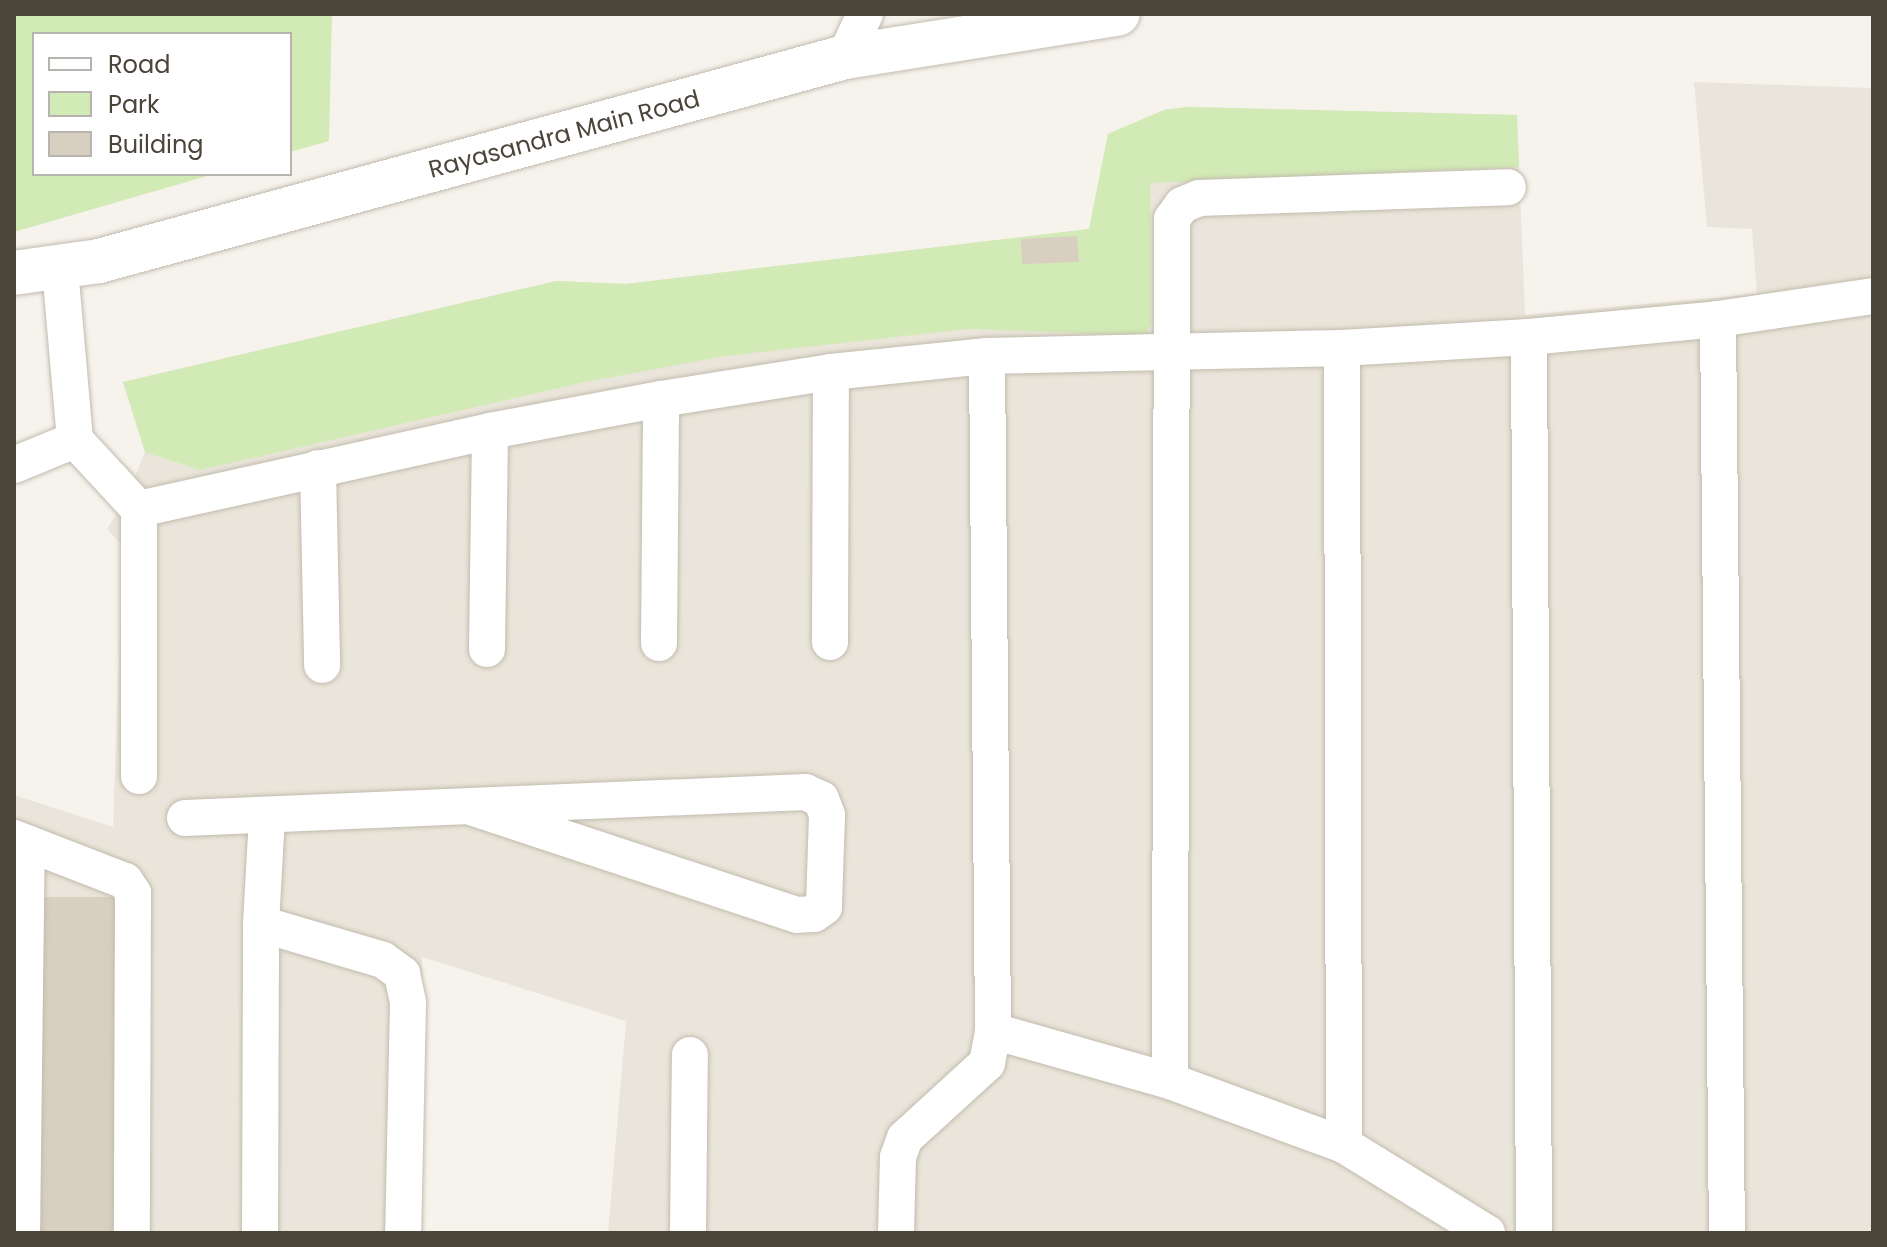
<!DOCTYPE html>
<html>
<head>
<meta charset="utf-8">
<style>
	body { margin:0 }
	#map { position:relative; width:1887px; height:1247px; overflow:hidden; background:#f6f3ec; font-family:Poppins,sans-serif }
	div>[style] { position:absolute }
	.residential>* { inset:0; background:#eae5da }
	.green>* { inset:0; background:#d2eab5 }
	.building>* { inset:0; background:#d8cfc1 }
	.roads { filter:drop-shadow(0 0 2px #c2bbae) drop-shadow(0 0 2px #c2bbae) }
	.minor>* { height:36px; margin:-18px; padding:0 18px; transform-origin:18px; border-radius:18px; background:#fff }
	.tertiary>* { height:44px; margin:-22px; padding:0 22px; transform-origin:22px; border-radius:22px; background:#fff }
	span { translate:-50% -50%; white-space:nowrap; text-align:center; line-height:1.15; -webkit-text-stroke:8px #fff; paint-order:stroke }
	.street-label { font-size:24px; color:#4b4439 }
	.frame { position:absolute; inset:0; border:16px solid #4b4439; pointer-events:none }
	.legend { position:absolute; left:32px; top:32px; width:260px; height:144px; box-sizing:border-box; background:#fff; border:2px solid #b7b4b0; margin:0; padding:10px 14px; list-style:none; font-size:24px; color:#4b4439 }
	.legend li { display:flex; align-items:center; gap:16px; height:40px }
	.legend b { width:40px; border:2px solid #b7b4b0 }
</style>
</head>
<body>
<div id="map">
	<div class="residential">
		<i style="clip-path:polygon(1694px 82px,1873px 88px,1873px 1233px,608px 1233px,626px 1021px,422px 957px,422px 1233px,14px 1233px,14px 795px,113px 827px,123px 547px,107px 529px,127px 496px,145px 452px,123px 382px,556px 281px,626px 284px,1089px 229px,1108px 134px,1164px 110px,1187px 107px,1517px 115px,1525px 315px,1757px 294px,1752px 229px,1707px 227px)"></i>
	</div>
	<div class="green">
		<i style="clip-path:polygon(14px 14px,332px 14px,329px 141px,290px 152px,290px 34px,34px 34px,34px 174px,214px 174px,14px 232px)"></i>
		<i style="clip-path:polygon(1187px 107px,1517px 115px,1519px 167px,1150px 183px,1151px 323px,1147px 332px,1136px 335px,967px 329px,725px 356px,585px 382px,200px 470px,145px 452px,123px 382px,556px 281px,626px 284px,1089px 229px,1108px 134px,1164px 110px)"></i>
	</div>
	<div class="building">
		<i style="clip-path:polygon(1077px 236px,1079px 262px,1022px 264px,1021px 239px)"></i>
		<i style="clip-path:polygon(41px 897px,120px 897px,120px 1233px,41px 1233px)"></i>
	</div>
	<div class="roads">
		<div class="minor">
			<i style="left:845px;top:57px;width:47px;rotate:-65.1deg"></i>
			<i style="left:1718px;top:319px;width:914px;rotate:89.44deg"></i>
			<i style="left:1529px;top:337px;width:896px;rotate:89.68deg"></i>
			<i style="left:1342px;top:348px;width:797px;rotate:89.86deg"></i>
			<i style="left:75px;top:440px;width:94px;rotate:47.2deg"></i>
			<i style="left:14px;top:465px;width:66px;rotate:-22.3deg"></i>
			<i style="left:75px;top:440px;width:173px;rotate:-95deg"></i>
			<i style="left:318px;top:468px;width:197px;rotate:88.8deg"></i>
			<i style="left:830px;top:642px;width:270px;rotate:-89.8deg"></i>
			<i style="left:659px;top:643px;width:244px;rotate:-89.5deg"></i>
			<i style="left:487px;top:649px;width:218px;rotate:-89.2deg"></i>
			<i style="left:139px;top:776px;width:267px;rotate:-90deg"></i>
			<i style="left:139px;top:509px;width:360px;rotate:-12.5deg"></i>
			<i style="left:490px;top:431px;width:174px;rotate:-10.6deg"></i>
			<i style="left:661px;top:399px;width:172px;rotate:-9deg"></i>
			<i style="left:831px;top:372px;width:157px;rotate:-5.9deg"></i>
			<i style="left:987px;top:356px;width:355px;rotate:-1.3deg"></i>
			<i style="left:1342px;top:348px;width:187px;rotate:-3.4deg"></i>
			<i style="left:1529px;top:337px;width:190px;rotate:-5.4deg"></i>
			<i style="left:1718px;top:319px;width:157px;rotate:-8.4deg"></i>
			<i style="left:185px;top:818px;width:621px;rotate:-2.4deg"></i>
			<i style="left:805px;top:792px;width:17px;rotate:24deg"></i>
			<i style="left:821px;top:799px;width:17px;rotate:69deg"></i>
			<i style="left:827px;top:815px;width:92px;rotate:91.9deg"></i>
			<i style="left:824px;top:907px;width:12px;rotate:145deg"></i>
			<i style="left:814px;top:914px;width:17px;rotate:177deg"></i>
			<i style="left:797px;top:915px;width:344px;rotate:-161.7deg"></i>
			<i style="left:14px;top:838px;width:119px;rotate:21.2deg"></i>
			<i style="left:125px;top:881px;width:14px;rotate:56deg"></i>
			<i style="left:133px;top:893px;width:340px;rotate:90.2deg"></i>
			<i style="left:261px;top:924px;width:127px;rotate:16.4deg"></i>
			<i style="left:383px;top:960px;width:24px;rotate:36deg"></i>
			<i style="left:402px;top:974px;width:30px;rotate:78deg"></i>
			<i style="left:408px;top:1003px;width:230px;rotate:91.2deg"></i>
			<i style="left:993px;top:1031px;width:184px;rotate:15.8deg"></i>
			<i style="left:1170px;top:1081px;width:185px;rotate:20.2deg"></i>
			<i style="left:1344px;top:1145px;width:168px;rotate:31.6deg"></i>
			<i style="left:1170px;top:1081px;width:862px;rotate:-89.87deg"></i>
			<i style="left:1172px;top:219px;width:17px;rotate:-54deg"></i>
			<i style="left:1182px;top:205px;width:18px;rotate:-22deg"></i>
			<i style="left:1199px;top:198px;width:309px;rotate:-2deg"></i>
			<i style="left:22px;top:1233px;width:390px;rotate:-89.3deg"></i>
			<i style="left:260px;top:1233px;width:309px;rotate:-89.8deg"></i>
			<i style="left:261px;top:924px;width:109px;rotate:-86.8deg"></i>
			<i style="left:688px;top:1233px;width:178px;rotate:-89.4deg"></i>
			<i style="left:896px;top:1233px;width:76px;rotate:-88.5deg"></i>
			<i style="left:898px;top:1157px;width:20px;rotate:-70deg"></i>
			<i style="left:905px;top:1138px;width:111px;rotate:-42.4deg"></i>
			<i style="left:987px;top:1063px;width:33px;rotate:-79deg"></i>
			<i style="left:993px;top:1031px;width:675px;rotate:-90.51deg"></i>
		</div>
		<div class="tertiary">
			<i style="left:14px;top:273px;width:86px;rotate:-8deg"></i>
			<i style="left:99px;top:261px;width:773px;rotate:-15.29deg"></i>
			<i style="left:845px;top:57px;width:276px;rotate:-9deg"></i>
		</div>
	</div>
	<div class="street-label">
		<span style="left:564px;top:134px;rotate:-15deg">Rayasandra Main Road</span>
	</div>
	<div class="frame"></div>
	<ul class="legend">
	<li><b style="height:10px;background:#fff"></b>Road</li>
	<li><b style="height:22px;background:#d2eab5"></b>Park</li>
	<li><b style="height:22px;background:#d8cfc1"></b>Building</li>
	</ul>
</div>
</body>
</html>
